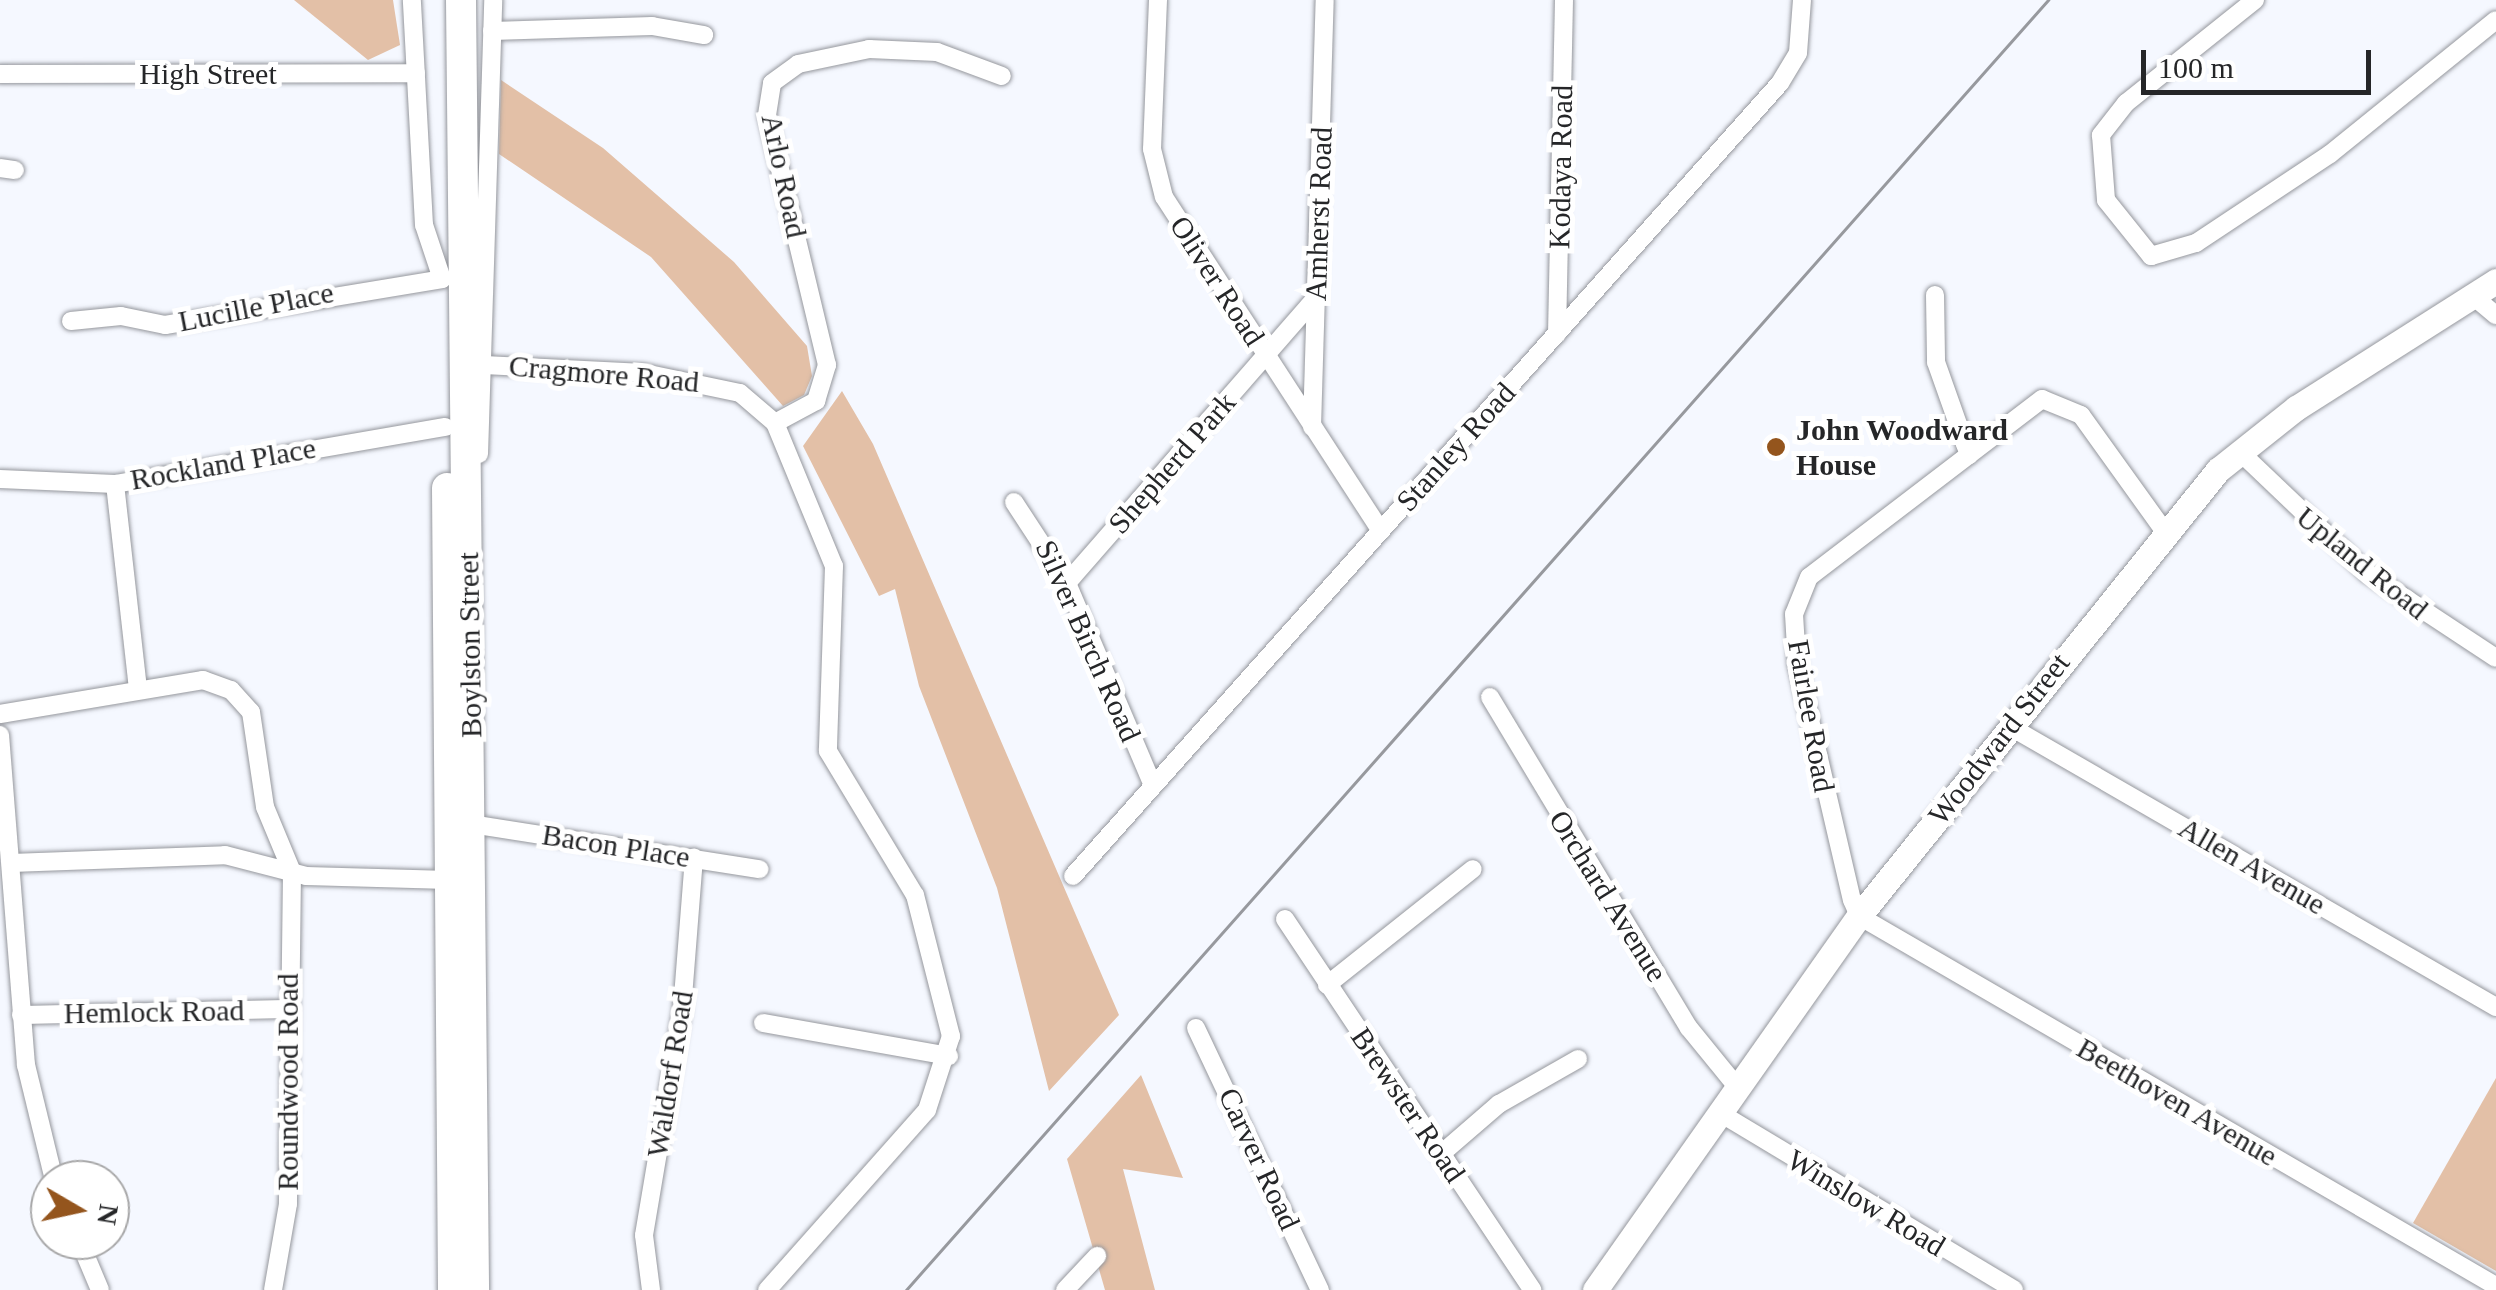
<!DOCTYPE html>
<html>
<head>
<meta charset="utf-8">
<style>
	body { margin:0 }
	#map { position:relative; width:2496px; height:1290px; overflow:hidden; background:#f5f8ff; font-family:Georgia,serif }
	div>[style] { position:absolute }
	.green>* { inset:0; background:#e3c0a7 }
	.roads { filter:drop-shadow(0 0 2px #95979d) drop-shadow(0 0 2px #95979d) }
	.street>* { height:18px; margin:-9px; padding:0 9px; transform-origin:9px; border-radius:9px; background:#fff }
	.secondary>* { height:25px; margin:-12.5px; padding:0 12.5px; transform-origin:12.5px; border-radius:12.5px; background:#fff }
	.highway>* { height:30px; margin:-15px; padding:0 15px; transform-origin:15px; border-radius:15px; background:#fff }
	.tram>* { height:2.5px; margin:-1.25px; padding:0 1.25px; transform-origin:1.25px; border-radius:1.25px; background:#97999e }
	.dots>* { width:28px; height:28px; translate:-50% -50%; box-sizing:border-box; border:5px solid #fff; border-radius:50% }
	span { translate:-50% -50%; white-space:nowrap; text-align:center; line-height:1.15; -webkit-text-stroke:10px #fff; paint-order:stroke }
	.street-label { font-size:30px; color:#252628 }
	.poi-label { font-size:30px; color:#252628; font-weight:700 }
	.left { translate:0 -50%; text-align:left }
	.north { position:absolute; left:30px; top:1160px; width:100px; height:100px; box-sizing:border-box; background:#fff; border:2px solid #a8a8a9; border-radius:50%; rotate:99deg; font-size:28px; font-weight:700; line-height:40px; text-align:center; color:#252628 }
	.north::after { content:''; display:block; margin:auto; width:35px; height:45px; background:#94551d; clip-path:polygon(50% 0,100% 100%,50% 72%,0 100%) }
	.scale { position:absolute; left:2141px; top:50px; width:230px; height:45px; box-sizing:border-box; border:5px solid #252628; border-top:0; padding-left:12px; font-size:30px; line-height:35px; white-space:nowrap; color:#252628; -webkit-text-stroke:8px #fff; paint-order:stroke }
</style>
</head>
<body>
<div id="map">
	<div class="green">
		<i style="clip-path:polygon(294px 0,393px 0,400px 45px,368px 60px)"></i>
		<i style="clip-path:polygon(501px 80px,603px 148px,734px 262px,807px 346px,812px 376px,804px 395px,783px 406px,651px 257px,499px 154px)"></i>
		<i style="clip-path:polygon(842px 391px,873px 444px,1119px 1015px,1049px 1091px,997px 888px,919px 686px,895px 589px,879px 596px,803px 446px)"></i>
		<i style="clip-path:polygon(1141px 1075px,1183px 1178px,1123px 1169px,1155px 1290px,1105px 1290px,1067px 1159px)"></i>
		<i style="clip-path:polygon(2496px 1078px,2496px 1271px,2413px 1223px)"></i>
	</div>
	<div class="roads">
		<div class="street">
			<i style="left:1158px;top:0;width:149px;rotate:92.3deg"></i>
			<i style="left:1152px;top:149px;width:49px;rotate:76deg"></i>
			<i style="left:1164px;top:197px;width:398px;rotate:57deg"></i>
			<i style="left:2255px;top:0;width:165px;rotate:141.4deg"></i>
			<i style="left:2126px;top:103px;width:41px;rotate:128deg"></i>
			<i style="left:2101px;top:135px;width:65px;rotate:85.6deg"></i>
			<i style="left:2106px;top:200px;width:72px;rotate:51.2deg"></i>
			<i style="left:2151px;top:256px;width:47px;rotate:-16.1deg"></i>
			<i style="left:2196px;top:243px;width:161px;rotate:-33.6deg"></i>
			<i style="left:2330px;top:154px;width:213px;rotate:-38.9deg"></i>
			<i style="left:492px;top:31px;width:160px;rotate:-1.8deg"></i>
			<i style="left:652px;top:26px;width:53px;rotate:9.8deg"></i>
			<i style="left:0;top:74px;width:416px;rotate:-0.1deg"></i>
			<i style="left:0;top:168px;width:15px;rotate:8deg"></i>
			<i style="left:1935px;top:295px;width:67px;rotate:89.1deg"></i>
			<i style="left:1936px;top:362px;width:99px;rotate:70.5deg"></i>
			<i style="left:2473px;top:296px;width:30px;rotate:40deg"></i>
			<i style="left:71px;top:321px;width:50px;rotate:-5.7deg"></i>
			<i style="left:121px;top:316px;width:45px;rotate:11.6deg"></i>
			<i style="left:165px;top:325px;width:281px;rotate:-9.4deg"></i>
			<i style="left:442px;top:279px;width:57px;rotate:-108.4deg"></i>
			<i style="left:424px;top:225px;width:225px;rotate:-93.1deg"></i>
			<i style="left:1557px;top:334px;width:334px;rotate:-88.8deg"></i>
			<i style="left:484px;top:365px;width:160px;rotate:2.9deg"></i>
			<i style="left:644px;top:373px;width:98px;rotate:11.8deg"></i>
			<i style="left:740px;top:393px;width:46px;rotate:40.6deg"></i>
			<i style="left:775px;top:423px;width:155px;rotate:67.6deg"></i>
			<i style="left:834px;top:566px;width:185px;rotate:91.9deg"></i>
			<i style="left:828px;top:751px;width:168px;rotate:58.9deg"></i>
			<i style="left:915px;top:895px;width:146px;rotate:75.7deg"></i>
			<i style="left:951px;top:1036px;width:78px;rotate:108deg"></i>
			<i style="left:927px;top:1110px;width:241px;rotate:131.6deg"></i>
			<i style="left:775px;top:423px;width:47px;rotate:-28.2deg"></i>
			<i style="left:816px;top:401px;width:38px;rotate:-73deg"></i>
			<i style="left:827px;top:365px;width:257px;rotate:-103.5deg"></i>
			<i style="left:767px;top:115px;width:32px;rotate:-81deg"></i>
			<i style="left:772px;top:83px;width:32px;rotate:-36deg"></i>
			<i style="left:798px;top:64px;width:73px;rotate:-11.9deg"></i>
			<i style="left:869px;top:49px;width:68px;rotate:2.5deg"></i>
			<i style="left:937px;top:52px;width:69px;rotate:20.3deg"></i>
			<i style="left:1312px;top:427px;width:427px;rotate:-88.3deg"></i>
			<i style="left:2240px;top:452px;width:175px;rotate:43.6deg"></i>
			<i style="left:2367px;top:573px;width:154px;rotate:33.4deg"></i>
			<i style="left:479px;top:454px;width:454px;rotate:-88.2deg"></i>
			<i style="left:0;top:479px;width:115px;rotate:2.5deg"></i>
			<i style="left:115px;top:484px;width:335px;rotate:-9.8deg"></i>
			<i style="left:115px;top:484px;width:205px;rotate:83.6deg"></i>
			<i style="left:1014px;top:502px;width:97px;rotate:56.8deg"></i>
			<i style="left:1067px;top:583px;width:220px;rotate:67deg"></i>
			<i style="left:2165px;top:532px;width:144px;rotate:-125.7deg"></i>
			<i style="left:2081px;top:415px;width:42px;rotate:-157.7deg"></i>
			<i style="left:2042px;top:399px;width:293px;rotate:142.6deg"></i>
			<i style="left:1809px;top:577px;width:40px;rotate:112deg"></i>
			<i style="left:1794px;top:614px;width:50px;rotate:86.6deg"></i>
			<i style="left:1797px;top:664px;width:242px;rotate:76.9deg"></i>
			<i style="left:1852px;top:900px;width:17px;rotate:66deg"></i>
			<i style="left:1859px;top:916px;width:737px;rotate:30.15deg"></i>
			<i style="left:1067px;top:583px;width:378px;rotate:-48.9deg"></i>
			<i style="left:1490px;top:697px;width:386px;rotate:59deg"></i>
			<i style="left:1689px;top:1028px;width:77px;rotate:50.8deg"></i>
			<i style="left:0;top:714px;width:206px;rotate:-9.5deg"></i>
			<i style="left:203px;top:680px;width:30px;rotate:20deg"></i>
			<i style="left:231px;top:690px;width:30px;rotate:48deg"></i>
			<i style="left:251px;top:712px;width:96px;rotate:81.6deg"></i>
			<i style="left:265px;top:807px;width:70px;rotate:67.4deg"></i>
			<i style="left:292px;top:872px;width:332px;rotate:90.7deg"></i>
			<i style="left:288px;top:1204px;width:87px;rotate:99.9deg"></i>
			<i style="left:2009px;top:726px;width:562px;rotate:29.99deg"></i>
			<i style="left:0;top:735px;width:331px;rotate:85.5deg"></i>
			<i style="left:26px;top:1065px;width:118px;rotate:76.3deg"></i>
			<i style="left:471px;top:824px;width:292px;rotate:8.9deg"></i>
			<i style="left:11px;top:863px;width:214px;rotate:-2.1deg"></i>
			<i style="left:225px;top:855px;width:84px;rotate:14.5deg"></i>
			<i style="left:306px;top:876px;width:143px;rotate:1.6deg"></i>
			<i style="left:1073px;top:876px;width:1062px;rotate:-48.28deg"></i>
			<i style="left:1780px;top:83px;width:35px;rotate:-59deg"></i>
			<i style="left:1798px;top:53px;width:53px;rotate:-85.7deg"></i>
			<i style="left:1285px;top:919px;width:446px;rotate:56.3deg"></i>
			<i style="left:1327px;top:985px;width:186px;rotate:-38.5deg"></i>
			<i style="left:21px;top:1015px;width:266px;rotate:-1.3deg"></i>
			<i style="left:763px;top:1023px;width:189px;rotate:10.1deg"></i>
			<i style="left:1196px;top:1028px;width:290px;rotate:64.7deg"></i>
			<i style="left:1720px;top:1113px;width:343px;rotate:31deg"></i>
			<i style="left:1441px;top:1154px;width:77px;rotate:-40.8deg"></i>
			<i style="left:1499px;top:1104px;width:91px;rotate:-29.7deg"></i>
			<i style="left:79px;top:1240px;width:54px;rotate:67.2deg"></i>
			<i style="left:651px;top:1290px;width:55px;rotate:-97.3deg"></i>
			<i style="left:644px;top:1235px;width:228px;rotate:-80.4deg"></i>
			<i style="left:682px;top:1010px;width:153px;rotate:-85.5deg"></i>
			<i style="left:1065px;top:1290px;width:47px;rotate:-46.7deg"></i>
		</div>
		<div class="secondary">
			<i style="left:1595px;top:1290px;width:458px;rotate:-54.8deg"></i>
			<i style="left:1859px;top:916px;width:573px;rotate:-51.17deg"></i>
			<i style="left:2218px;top:470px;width:100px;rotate:-38.5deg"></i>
			<i style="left:2296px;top:408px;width:237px;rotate:-32.4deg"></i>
		</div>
		<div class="highway">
			<i style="left:461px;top:0;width:1290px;rotate:89.42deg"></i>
			<i style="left:447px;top:488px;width:802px;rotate:89.57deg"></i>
		</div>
	</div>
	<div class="tram">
		<i style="left:906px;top:1290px;width:1723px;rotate:-48.48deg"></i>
	</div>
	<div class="dots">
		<i style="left:1776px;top:447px;background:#94551d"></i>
	</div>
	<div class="street-label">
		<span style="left:208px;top:74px">High Street</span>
		<span style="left:1561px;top:167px;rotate:-89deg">Kodaya Road</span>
		<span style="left:784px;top:176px;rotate:78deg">Arlo Road</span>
		<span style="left:1319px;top:214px;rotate:-88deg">Amherst Road</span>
		<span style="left:1217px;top:281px;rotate:57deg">Oliver Road</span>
		<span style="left:256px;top:307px;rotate:-11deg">Lucille Place</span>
		<span style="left:604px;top:374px;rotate:5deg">Cragmore Road</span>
		<span style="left:1456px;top:447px;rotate:-48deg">Stanley Road</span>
		<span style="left:1172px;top:463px;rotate:-49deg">Shepherd Park</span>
		<span style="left:223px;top:464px;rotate:-10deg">Rockland Place</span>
		<span style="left:2362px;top:563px;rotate:39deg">Upland Road</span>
		<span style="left:1088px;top:641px;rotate:66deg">Silver Birch Road</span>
		<span style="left:470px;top:645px;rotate:-91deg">Boylston Street</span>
		<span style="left:1811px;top:716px;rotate:80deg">Fairlee Road</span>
		<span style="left:1999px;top:739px;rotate:-52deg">Woodward Street</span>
		<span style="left:616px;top:846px;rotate:9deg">Bacon Place</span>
		<span style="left:2252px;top:866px;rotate:30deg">Allen Avenue</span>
		<span style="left:1608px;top:896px;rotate:58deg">Orchard Avenue</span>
		<span style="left:154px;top:1012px;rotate:-1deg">Hemlock Road</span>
		<span style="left:670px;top:1074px;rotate:-81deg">Waldorf Road</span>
		<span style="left:288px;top:1082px;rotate:-90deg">Roundwood Road</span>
		<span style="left:2177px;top:1102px;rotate:30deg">Beethoven Avenue</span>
		<span style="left:1408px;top:1105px;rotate:56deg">Brewster Road</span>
		<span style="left:1259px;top:1159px;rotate:65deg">Carver Road</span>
		<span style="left:1866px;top:1203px;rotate:31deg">Winslow Road</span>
	</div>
	<div class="poi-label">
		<span class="left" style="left:1796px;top:447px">John Woodward<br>House</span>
	</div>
	<div class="north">N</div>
	<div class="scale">100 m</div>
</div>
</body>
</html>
